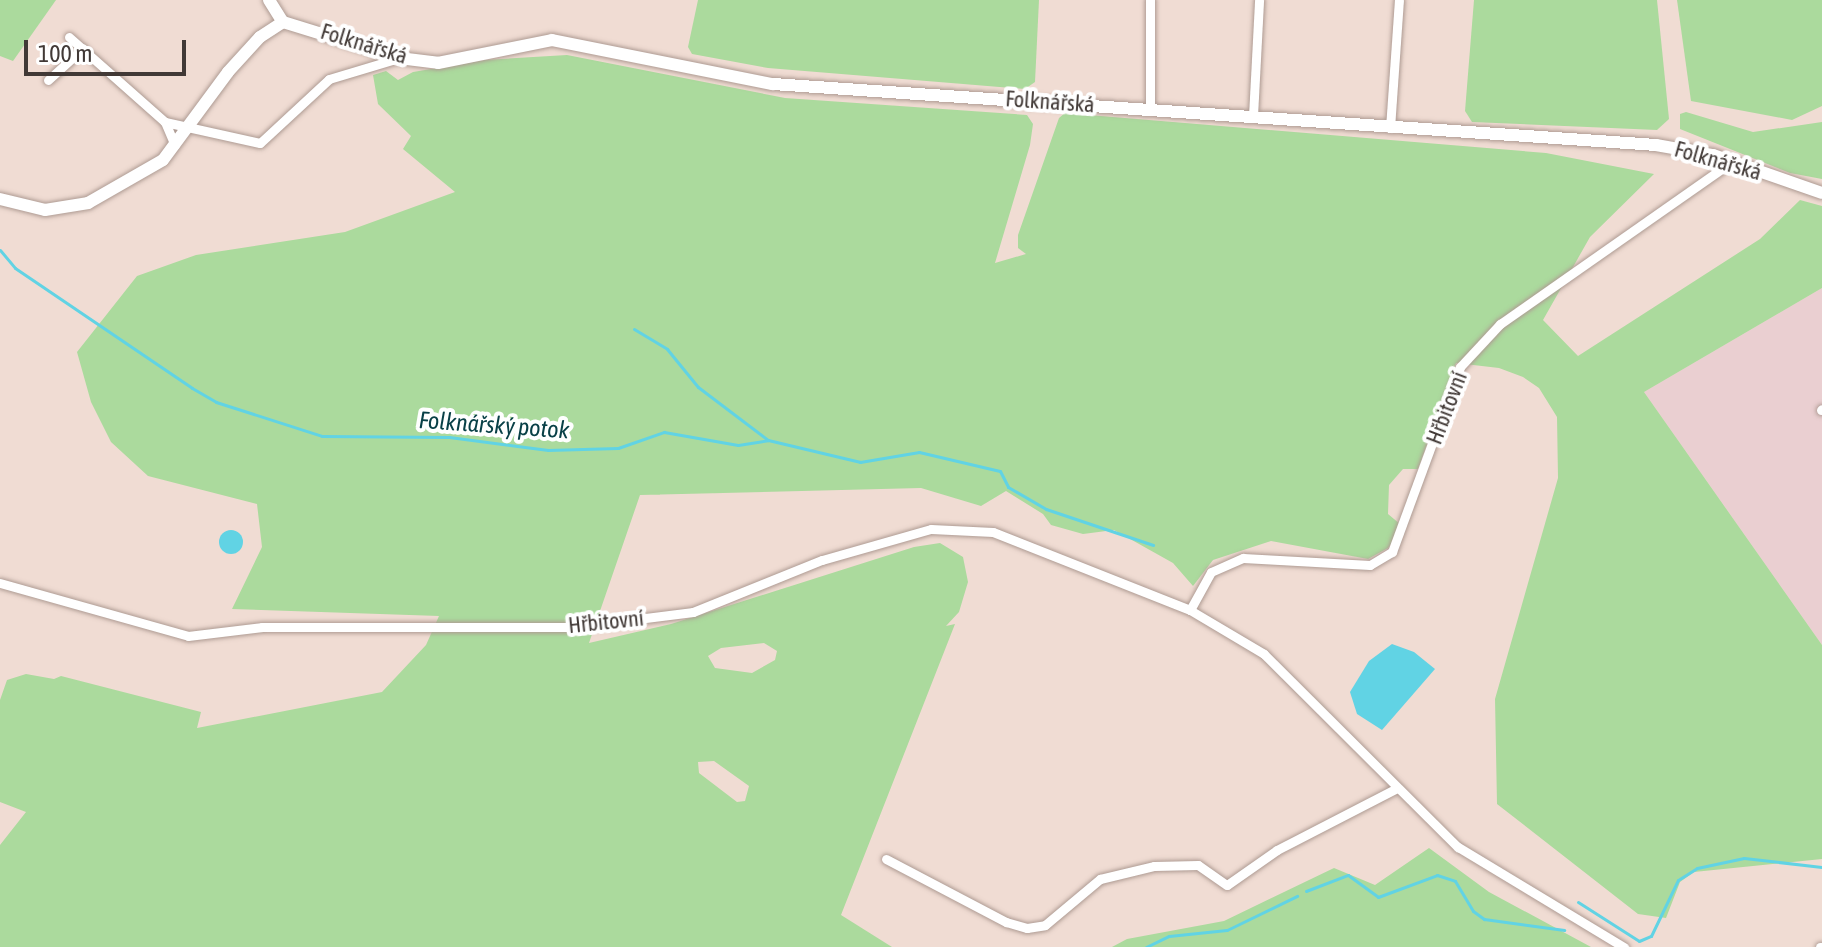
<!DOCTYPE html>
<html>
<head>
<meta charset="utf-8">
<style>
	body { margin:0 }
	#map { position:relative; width:1822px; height:947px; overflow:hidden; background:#f0dcd3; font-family:"Asap Condensed",sans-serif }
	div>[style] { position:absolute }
	.industrial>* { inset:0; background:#eacfd1 }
	.green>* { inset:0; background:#abda9d }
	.water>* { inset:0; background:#61d3e4 }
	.round { border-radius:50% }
	.stream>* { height:3px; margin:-1.5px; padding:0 1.5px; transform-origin:1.5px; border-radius:1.5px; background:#61d3e4 }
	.roads { filter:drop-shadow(0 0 2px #ae9b93) drop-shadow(0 0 2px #ae9b93) }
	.minor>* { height:9px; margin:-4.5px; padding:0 4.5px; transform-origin:4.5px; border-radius:4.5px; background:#fff }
	.tertiary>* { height:12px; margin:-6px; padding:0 6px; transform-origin:6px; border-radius:6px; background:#fff }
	span { translate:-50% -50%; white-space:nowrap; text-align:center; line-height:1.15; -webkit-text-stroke:8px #fff; paint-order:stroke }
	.street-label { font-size:22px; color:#413936 }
	.water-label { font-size:24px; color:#094047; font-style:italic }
	.scale { position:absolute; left:24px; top:40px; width:162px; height:36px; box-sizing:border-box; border:4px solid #413936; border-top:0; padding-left:10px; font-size:24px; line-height:28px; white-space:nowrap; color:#413936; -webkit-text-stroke:6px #fff; paint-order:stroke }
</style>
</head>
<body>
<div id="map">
	<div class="industrial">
		<i style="clip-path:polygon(1822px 288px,1822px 645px,1644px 392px)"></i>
	</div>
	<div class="green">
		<i style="clip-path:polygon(0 0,56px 0,13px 61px,0 56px)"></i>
		<i style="clip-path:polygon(698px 0,1039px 0,1035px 82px,1025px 89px,768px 68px,692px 54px,688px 47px)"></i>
		<i style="clip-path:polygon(1474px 0,1657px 0,1669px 119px,1657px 130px,1472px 122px,1465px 111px)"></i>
		<i style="clip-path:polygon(1677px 0,1822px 0,1822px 106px,1792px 120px,1691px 101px)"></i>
		<i style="clip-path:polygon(evenodd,567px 55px,785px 98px,1027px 115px,1033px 124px,1030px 145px,995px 263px,1026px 254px,1018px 248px,1018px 235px,1059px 118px,1065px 113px,1546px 153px,1654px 174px,1590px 237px,1543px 320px,1578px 356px,1760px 239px,1800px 200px,1822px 206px,1822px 288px,1644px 392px,1822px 645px,1822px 859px,1694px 872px,1680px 882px,1666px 918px,1638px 914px,1497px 804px,1495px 699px,1558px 478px,1557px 417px,1539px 388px,1523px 377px,1499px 368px,1456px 363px,1418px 469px,1403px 469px,1389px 485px,1388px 514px,1400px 524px,1396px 537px,1388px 548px,1368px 559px,1271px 541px,1213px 560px,1193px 586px,1173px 563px,1114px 530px,1083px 534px,1051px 525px,1043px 514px,1006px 491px,981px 506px,921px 488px,640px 495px,589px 643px,671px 624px,914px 547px,940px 543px,963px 557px,968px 582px,959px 612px,946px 626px,955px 624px,841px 915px,892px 947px,0 947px,0 845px,26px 812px,0 802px,0 700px,7px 680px,26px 674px,54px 679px,61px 676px,201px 712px,197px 728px,382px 692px,426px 645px,439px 616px,232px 609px,262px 547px,257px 504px,148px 476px,111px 442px,91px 402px,77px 352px,137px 276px,196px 255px,345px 232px,455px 192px,403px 149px,411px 136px,378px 104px,373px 75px,386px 71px,398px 80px,413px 72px,485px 60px,567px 55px,764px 643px,777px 651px,775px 660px,752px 673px,715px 668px,708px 656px,721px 648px,764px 643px,567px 55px,714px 761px,749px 786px,745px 801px,737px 802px,699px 773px,698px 762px,714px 761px)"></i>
		<i style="clip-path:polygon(1686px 112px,1753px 132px,1822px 122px,1822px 179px,1790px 173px,1680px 129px,1680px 114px)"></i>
		<i style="clip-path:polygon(1429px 848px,1489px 892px,1591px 947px,1112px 947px,1127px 939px,1224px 921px,1334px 868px,1375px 885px)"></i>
	</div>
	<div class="water">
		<i class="round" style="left:219px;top:530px;width:24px;height:24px"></i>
		<i style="clip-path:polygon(1392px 644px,1414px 652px,1435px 669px,1382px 730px,1357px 714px,1350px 692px,1369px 661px)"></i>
	</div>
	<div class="stream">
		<i style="left:0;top:250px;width:23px;rotate:50deg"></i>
		<i style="left:15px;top:268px;width:214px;rotate:34.1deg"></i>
		<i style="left:192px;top:388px;width:28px;rotate:30deg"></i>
		<i style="left:216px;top:402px;width:111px;rotate:17.8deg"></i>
		<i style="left:322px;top:436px;width:127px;rotate:0.5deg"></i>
		<i style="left:449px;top:437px;width:100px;rotate:7.5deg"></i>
		<i style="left:548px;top:450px;width:70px;rotate:-1.6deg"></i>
		<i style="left:618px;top:448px;width:49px;rotate:-19.2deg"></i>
		<i style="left:664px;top:432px;width:75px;rotate:10deg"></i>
		<i style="left:738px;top:445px;width:30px;rotate:-9deg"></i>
		<i style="left:768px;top:440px;width:95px;rotate:13.4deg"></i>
		<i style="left:860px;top:462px;width:60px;rotate:-9.6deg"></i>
		<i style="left:919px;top:452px;width:83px;rotate:13.2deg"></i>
		<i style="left:1000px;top:471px;width:18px;rotate:63deg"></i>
		<i style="left:1008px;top:487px;width:44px;rotate:30.1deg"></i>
		<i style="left:1046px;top:509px;width:113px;rotate:18.6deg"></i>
		<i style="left:634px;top:329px;width:39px;rotate:31deg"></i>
		<i style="left:667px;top:349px;width:49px;rotate:50.8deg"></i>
		<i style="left:698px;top:387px;width:88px;rotate:37.1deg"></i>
		<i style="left:1306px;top:891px;width:45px;rotate:-20.9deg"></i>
		<i style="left:1348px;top:875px;width:37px;rotate:36deg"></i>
		<i style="left:1378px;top:897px;width:63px;rotate:-20.4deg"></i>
		<i style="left:1437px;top:875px;width:19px;rotate:18deg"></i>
		<i style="left:1455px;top:881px;width:35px;rotate:59deg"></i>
		<i style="left:1473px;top:911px;width:14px;rotate:36deg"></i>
		<i style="left:1484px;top:919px;width:81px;rotate:7.8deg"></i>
		<i style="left:1578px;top:902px;width:72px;rotate:32.6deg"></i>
		<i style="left:1639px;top:941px;width:13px;rotate:-23deg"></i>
		<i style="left:1651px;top:936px;width:62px;rotate:-64.3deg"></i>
		<i style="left:1678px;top:880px;width:22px;rotate:-32deg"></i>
		<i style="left:1697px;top:868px;width:48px;rotate:-12deg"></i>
		<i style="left:1744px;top:858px;width:79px;rotate:6.6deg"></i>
		<i style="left:1146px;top:947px;width:25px;rotate:-26deg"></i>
		<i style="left:1169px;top:936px;width:58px;rotate:-5.9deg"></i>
		<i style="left:1227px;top:930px;width:78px;rotate:-25.9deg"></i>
	</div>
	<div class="roads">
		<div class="minor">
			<i style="left:1150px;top:0;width:110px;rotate:90deg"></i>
			<i style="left:69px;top:37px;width:128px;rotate:41.5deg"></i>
			<i style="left:165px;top:122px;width:97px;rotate:12.5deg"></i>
			<i style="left:260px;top:143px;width:94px;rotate:-42.8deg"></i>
			<i style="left:329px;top:79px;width:73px;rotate:-16.7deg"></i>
			<i style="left:48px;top:80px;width:47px;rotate:-42.4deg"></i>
			<i style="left:1253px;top:116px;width:116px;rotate:-87deg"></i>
			<i style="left:165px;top:122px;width:25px;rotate:67deg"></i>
			<i style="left:1390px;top:128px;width:128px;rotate:-86deg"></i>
			<i style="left:1821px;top:410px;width:1px;rotate:-45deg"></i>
			<i style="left:0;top:583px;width:195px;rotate:15.7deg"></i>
			<i style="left:188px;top:636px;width:75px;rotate:-6.9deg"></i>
			<i style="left:262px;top:627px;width:312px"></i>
			<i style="left:574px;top:627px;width:120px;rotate:-7.2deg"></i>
			<i style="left:693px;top:612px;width:139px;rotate:-22deg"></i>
			<i style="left:822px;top:560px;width:113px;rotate:-15.9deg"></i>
			<i style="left:931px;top:529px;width:62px;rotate:2.8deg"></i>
			<i style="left:993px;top:532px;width:212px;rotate:21.6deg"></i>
			<i style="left:1190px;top:610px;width:86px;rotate:30.7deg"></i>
			<i style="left:1264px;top:654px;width:274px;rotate:44.9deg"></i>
			<i style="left:1458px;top:847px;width:194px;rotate:31.1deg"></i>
			<i style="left:1190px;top:610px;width:43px;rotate:-61.1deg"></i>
			<i style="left:1211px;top:572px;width:35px;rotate:-24deg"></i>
			<i style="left:1243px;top:558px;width:127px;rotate:3.2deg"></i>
			<i style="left:1370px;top:565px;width:26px;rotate:-31deg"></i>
			<i style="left:1392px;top:552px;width:197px;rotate:-69.8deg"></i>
			<i style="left:1460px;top:367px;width:59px;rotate:-47.1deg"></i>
			<i style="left:1500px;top:324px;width:284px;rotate:-35deg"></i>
			<i style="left:886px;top:859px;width:136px;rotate:27.7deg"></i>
			<i style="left:1006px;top:922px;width:22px;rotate:16deg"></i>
			<i style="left:1027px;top:928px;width:18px;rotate:-9deg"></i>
			<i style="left:1045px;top:925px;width:72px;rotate:-39.9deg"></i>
			<i style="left:1100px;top:879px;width:56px;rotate:-13.5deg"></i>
			<i style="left:1154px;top:866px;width:44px;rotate:-1.3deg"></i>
			<i style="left:1198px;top:865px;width:35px;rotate:35deg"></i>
			<i style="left:1227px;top:885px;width:61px;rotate:-35deg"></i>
			<i style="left:1277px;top:850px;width:135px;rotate:-27.3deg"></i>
			<i style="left:1820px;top:947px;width:2px"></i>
		</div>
		<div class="tertiary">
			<i style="left:269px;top:0;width:26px;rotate:58deg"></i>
			<i style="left:283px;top:22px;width:121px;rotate:17.2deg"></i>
			<i style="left:399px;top:58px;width:39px;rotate:7deg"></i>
			<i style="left:438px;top:63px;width:116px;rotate:-11.4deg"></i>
			<i style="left:552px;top:40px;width:225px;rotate:11.3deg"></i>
			<i style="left:773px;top:84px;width:885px;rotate:3.95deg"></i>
			<i style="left:1656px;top:145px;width:58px;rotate:10deg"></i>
			<i style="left:1713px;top:155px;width:115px;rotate:19.2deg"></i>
			<i style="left:0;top:199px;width:46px;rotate:13.7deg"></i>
			<i style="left:45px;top:210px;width:44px;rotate:-9.2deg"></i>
			<i style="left:88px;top:203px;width:86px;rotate:-29.8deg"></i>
			<i style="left:163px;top:160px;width:109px;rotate:-53.5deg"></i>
			<i style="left:228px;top:72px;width:47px;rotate:-47.6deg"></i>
			<i style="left:260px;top:37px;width:27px;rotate:-33deg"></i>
		</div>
	</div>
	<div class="street-label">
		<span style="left:364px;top:44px;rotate:17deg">Folknářská</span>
		<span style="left:1050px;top:102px;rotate:4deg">Folknářská</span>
		<span style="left:1718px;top:161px;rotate:16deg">Folknářská</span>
		<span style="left:1447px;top:408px;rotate:-69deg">Hřbitovní</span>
		<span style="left:606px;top:622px;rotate:-6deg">Hřbitovní</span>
	</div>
	<div class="water-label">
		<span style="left:494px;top:425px;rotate:4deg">Folknářský potok</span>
	</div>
	<div class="scale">100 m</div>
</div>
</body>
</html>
